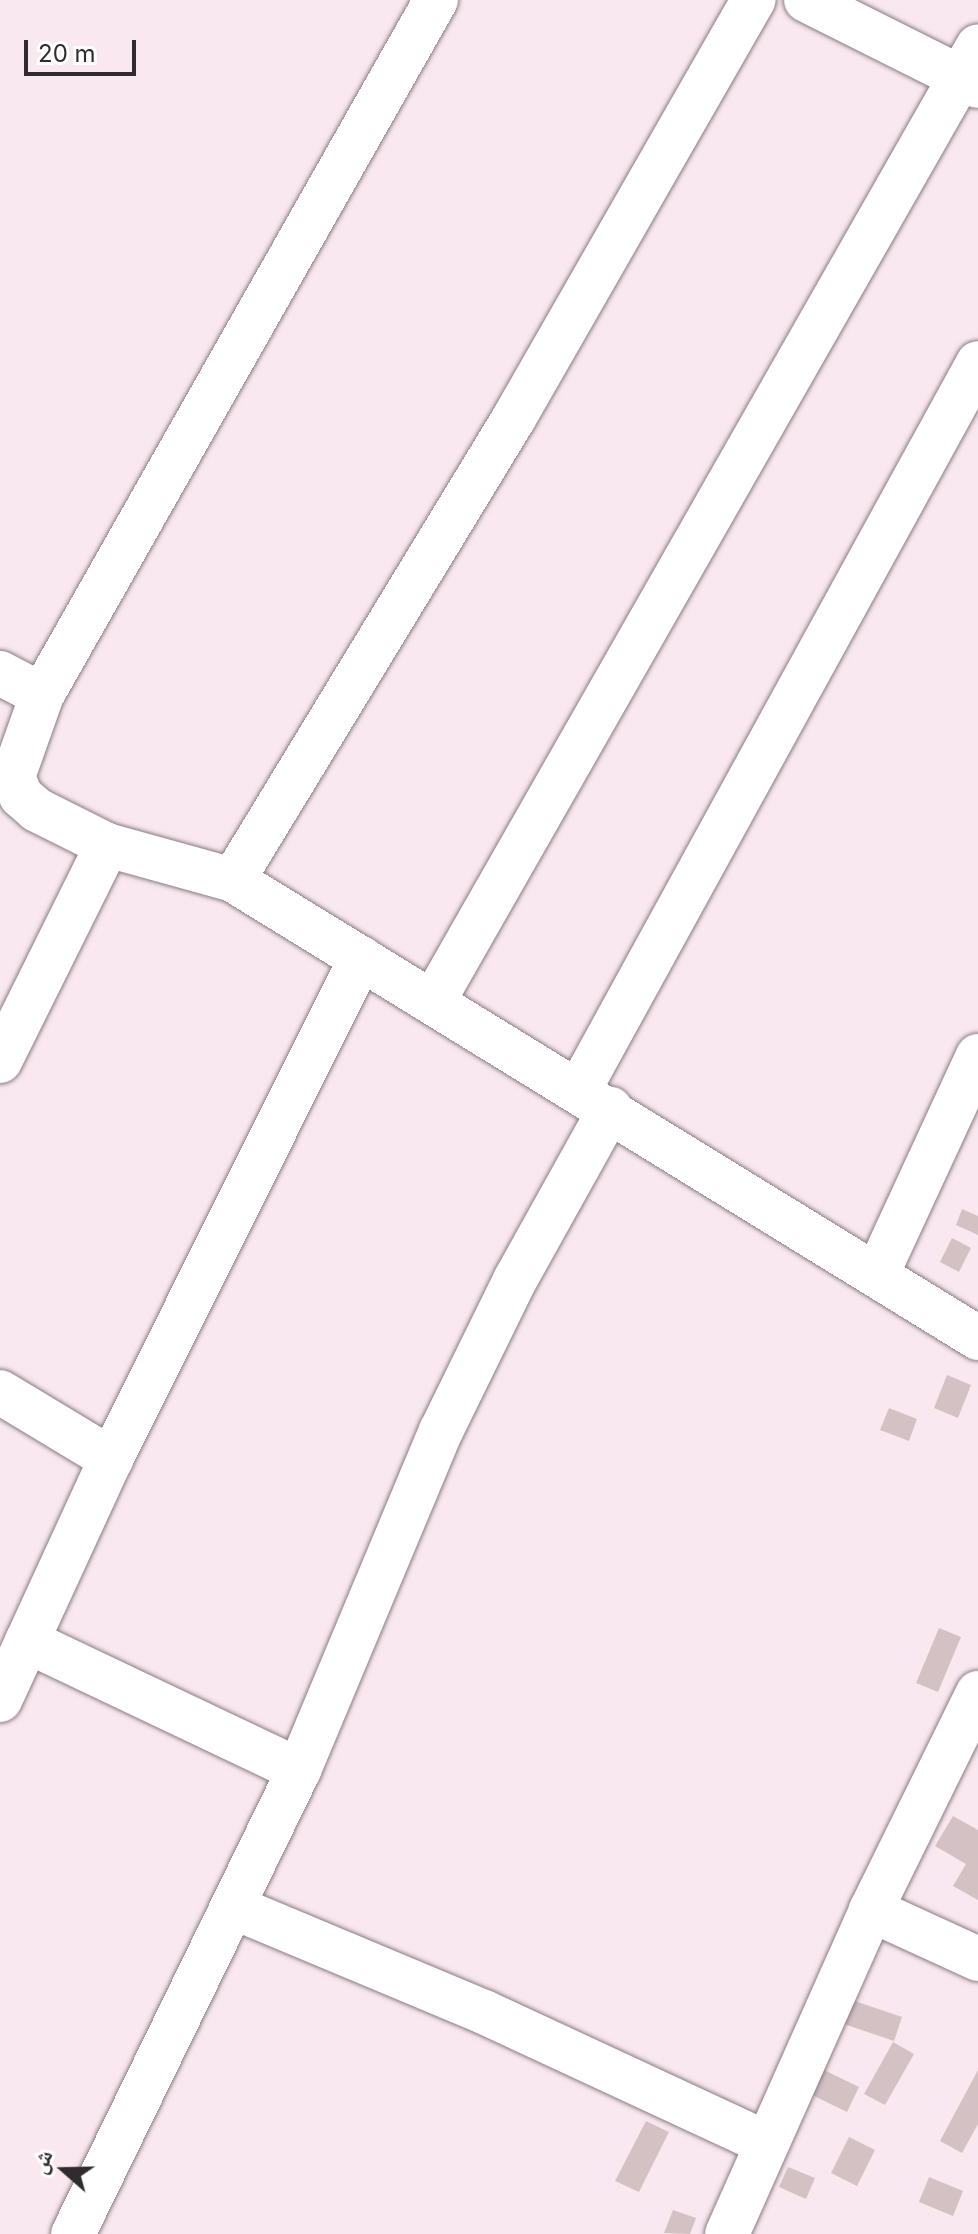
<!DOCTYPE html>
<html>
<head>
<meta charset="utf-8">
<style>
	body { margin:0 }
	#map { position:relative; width:978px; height:2234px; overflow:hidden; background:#f9e8ef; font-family:Inter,"Noto Naskh Arabic",sans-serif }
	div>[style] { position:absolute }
	.building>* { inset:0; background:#d3c1c3 }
	.roads { filter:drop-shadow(0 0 2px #8a7b81) drop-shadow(0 0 2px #8a7b81) }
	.minor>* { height:44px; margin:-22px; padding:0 22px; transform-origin:22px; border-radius:22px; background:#fff }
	span { translate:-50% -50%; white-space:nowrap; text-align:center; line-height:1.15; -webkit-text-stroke:6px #fff; paint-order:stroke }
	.north { position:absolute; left:24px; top:2130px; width:80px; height:80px; -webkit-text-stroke:6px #fff; paint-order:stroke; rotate:290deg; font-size:22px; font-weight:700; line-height:32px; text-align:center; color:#312b2d }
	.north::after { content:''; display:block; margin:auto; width:28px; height:36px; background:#312b2d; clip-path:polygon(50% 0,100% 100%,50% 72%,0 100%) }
	.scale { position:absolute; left:24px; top:40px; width:112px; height:36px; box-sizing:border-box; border:4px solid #312b2d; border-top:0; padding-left:10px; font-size:24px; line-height:28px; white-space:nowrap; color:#312b2d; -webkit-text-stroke:6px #fff; paint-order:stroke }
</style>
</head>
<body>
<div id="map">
	<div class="building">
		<i style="clip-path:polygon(962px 1209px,978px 1216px,978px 1235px,956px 1225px)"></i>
		<i style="clip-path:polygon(952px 1238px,971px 1248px,959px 1272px,940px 1262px)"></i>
		<i style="clip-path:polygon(947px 1375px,971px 1385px,958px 1418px,934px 1408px)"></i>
		<i style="clip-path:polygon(889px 1408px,917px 1419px,909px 1441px,880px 1430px)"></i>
		<i style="clip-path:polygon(939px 1628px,961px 1637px,938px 1692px,916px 1683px)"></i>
		<i style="clip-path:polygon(953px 1816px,978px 1830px,978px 1900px,953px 1886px,966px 1864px,935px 1846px)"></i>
		<i style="clip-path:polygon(852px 2000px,902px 2017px,894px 2041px,844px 2024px)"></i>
		<i style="clip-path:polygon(893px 2042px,914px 2054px,885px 2105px,864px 2094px)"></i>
		<i style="clip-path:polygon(824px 2070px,859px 2087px,847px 2112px,812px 2095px)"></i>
		<i style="clip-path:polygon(978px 2070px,978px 2124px,962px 2153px,940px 2141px)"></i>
		<i style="clip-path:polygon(646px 2121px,669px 2132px,639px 2192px,615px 2181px)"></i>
		<i style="clip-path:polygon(849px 2137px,875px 2150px,857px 2186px,831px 2173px)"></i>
		<i style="clip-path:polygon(788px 2167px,815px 2178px,806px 2199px,779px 2187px)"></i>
		<i style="clip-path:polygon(929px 2177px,963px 2191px,953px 2216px,919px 2202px)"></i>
		<i style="clip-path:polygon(673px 2210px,696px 2218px,690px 2234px,664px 2233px)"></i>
	</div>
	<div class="roads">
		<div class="minor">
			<i style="left:436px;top:0;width:799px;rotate:119.55deg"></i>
			<i style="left:42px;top:695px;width:87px;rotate:109.5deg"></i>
			<i style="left:13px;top:777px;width:21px;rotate:67deg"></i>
			<i style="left:21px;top:796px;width:21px;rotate:41deg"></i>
			<i style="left:37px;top:810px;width:78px;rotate:26.6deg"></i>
			<i style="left:107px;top:845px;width:131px;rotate:15.5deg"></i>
			<i style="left:233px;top:880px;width:875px;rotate:31.58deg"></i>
			<i style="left:806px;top:0;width:192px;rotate:26.6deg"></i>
			<i style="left:0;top:673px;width:47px;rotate:27.6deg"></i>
			<i style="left:233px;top:880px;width:541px;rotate:-58.69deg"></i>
			<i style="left:514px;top:418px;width:482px;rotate:-60.2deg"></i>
			<i style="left:433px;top:1002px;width:1100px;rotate:-60.31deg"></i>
			<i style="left:0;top:1061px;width:241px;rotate:-63.6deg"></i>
			<i style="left:579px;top:1090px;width:829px;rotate:-61.24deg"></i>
			<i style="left:878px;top:1272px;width:238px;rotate:-65.2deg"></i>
			<i style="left:0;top:1392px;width:130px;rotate:31.1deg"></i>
			<i style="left:27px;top:1641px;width:301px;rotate:25.4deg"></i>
			<i style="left:0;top:1700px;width:265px;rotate:-65.3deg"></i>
			<i style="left:111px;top:1459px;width:560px;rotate:-63.48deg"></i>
			<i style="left:233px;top:1907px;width:272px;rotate:22.7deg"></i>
			<i style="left:484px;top:2012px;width:311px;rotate:24.9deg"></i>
			<i style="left:871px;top:1910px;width:118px;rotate:24.6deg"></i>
			<i style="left:73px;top:2234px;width:516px;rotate:-64.03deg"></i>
			<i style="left:299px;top:1770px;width:368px;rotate:-67.3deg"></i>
			<i style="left:441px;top:1431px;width:168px;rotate:-63.9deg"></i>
			<i style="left:515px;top:1280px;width:196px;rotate:-60.9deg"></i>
			<i style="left:727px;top:2234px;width:355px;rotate:-66deg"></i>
			<i style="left:871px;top:1910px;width:242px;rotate:-63.8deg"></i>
		</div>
	</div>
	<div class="north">ش</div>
	<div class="scale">20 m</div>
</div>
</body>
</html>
